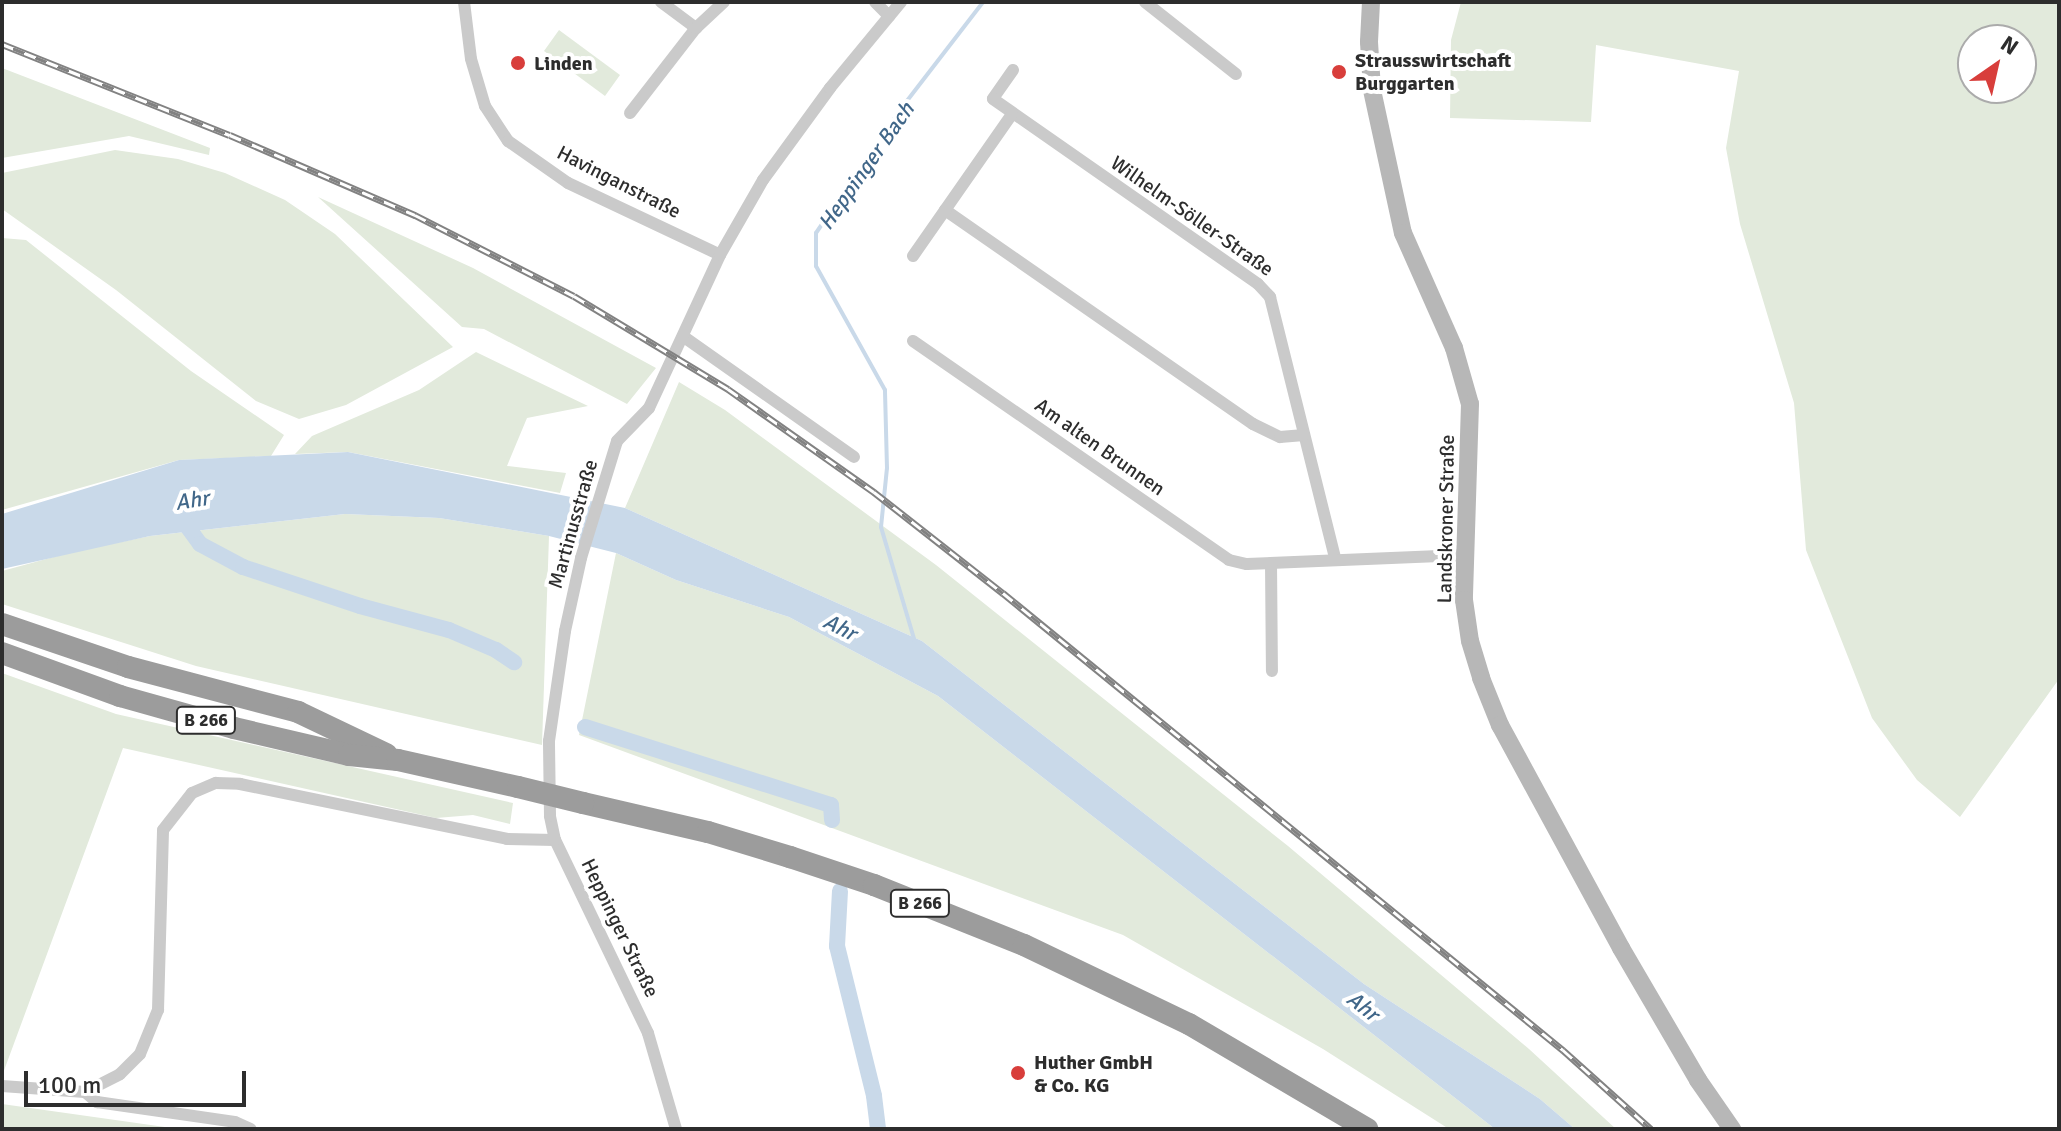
<!DOCTYPE html>
<html>
<head>
<meta charset="utf-8">
<style>
	body { margin:0 }
	#map { position:relative; width:2061px; height:1131px; overflow:hidden; background:#fff; font-family:Signika,sans-serif }
	div>[style] { position:absolute }
	.green>* { inset:0; background:#e2eadc }
	.water>* { inset:0; background:#c9d9e9 }
	.stream>* { height:4px; margin:-2px; padding:0 2px; transform-origin:2px; border-radius:2px; background:#c9d9e9 }
	.canal>* { height:16px; margin:-8px; padding:0 8px; transform-origin:8px; border-radius:8px; background:#c9d9e9 }
	.minor>* { height:12px; margin:-6px; padding:0 6px; transform-origin:6px; border-radius:6px; background:#cacaca }
	.secondary>* { height:18px; margin:-9px; padding:0 9px; transform-origin:9px; border-radius:9px; background:#b7b7b7 }
	.trunk>* { height:22px; margin:-11px; padding:0 11px; transform-origin:11px; border-radius:11px; background:#9c9c9c }
	.rail>* { height:7px; margin-top:-3.5px; transform-origin:0; background:repeating-linear-gradient(90deg,#fff 0 12px,#828282 0 24px); box-sizing:border-box; border-block:2px solid #828282 }
	.trunk-bridge>* { height:22px; margin:-11px; padding:0 11px; transform-origin:11px; border-radius:11px; background:#9c9c9c }
	.dots>* { width:22px; height:22px; translate:-50% -50%; box-sizing:border-box; border:4px solid #fff; border-radius:50% }
	span { translate:-50% -50%; white-space:nowrap; text-align:center; line-height:1.15; -webkit-text-stroke:8px #fff; paint-order:stroke }
	.shield-label span { padding:2px 6px; background:#fff; border:2px solid; border-radius:6px; -webkit-text-stroke-width:0 }
	.shield-label { font-size:18px; color:#2d2d2d; font-weight:700 }
	.poi-label { font-size:20px; color:#2d2d2d; font-weight:700 }
	.left { translate:0 -50%; text-align:left }
	.street-label { font-size:20px; color:#2d2d2d }
	.water-label { font-size:22px; color:#416789; font-style:italic }
	.frame { position:absolute; inset:0; border:4px solid #2d2d2d; pointer-events:none }
	.north { position:absolute; left:1957px; top:24px; width:80px; height:80px; box-sizing:border-box; background:#fff; border:2px solid #ababab; border-radius:50%; rotate:34deg; font-size:22px; font-weight:700; line-height:32px; text-align:center; color:#2d2d2d }
	.north::after { content:''; display:block; margin:auto; width:28px; height:36px; background:#d83e3b; clip-path:polygon(50% 0,100% 100%,50% 72%,0 100%) }
	.scale { position:absolute; left:24px; top:1071px; width:222px; height:36px; box-sizing:border-box; border:4px solid #2d2d2d; border-top:0; padding-left:10px; font-size:24px; line-height:28px; white-space:nowrap; color:#2d2d2d; -webkit-text-stroke:6px #fff; paint-order:stroke }
</style>
</head>
<body>
<div id="map">
	<div class="green">
		<i style="clip-path:polygon(evenodd,1461px 2px,2059px 2px,2059px 679px,1960px 817px,1917px 780px,1872px 718px,1806px 550px,1794px 403px,1740px 224px,1726px 148px,1739px 71px,1596px 45px,1591px 122px,1450px 118px,1451px 40px,1461px 2px,1973px 40px,2021px 40px,2021px 88px,1973px 88px,1973px 40px)"></i>
		<i style="clip-path:polygon(559px 30px,620px 75px,605px 96px,544px 51px)"></i>
		<i style="clip-path:polygon(2px 68px,210px 148px,209px 155px,129px 136px,2px 158px)"></i>
		<i style="clip-path:polygon(115px 150px,178px 159px,225px 173px,285px 200px,335px 234px,453px 347px,346px 405px,299px 419px,256px 401px,116px 290px,2px 209px,2px 173px)"></i>
		<i style="clip-path:polygon(318px 197px,473px 268px,656px 368px,627px 404px,484px 329px,462px 327px)"></i>
		<i style="clip-path:polygon(2px 238px,26px 240px,191px 371px,284px 435px,271px 456px,179px 460px,2px 510px)"></i>
		<i style="clip-path:polygon(476px 352px,588px 406px,527px 418px,507px 466px,566px 473px,560px 493px,348px 452px,295px 454px,312px 436px,419px 390px)"></i>
		<i style="clip-path:polygon(679px 382px,725px 410px,936px 565px,1288px 846px,1529px 1049px,1616px 1129px,1575px 1129px,1540px 1099px,1364px 984px,922px 641px,625px 508px)"></i>
		<i style="clip-path:polygon(345px 514px,439px 518px,549px 536px,542px 745px,196px 666px,2px 604px,2px 571px,72px 552px,150px 536px)"></i>
		<i style="clip-path:polygon(616px 553px,676px 580px,789px 617px,938px 696px,1495px 1129px,1449px 1129px,1323px 1049px,1123px 935px,579px 735px)"></i>
		<i style="clip-path:polygon(2px 673px,116px 714px,513px 803px,510px 824px,473px 815px,436px 818px,123px 748px,2px 1076px)"></i>
		<i style="clip-path:polygon(2px 1104px,179px 1129px,2px 1129px)"></i>
	</div>
	<div class="water">
		<i style="clip-path:polygon(348px 452px,625px 508px,922px 641px,1364px 984px,1540px 1099px,1575px 1129px,1495px 1129px,938px 696px,789px 617px,676px 580px,616px 553px,549px 536px,439px 518px,345px 514px,150px 536px,2px 569px,2px 514px,179px 460px)"></i>
	</div>
	<div class="stream">
		<i style="left:915px;top:642px;width:120px;rotate:-106.5deg"></i>
		<i style="left:881px;top:527px;width:59px;rotate:-84.2deg"></i>
		<i style="left:887px;top:468px;width:78px;rotate:-91.5deg"></i>
		<i style="left:885px;top:390px;width:142px;rotate:-119.1deg"></i>
		<i style="left:816px;top:266px;width:33px;rotate:-90deg"></i>
		<i style="left:816px;top:233px;width:154px;rotate:-55.6deg"></i>
		<i style="left:903px;top:106px;width:131px;rotate:-52.4deg"></i>
	</div>
	<div class="canal">
		<i style="left:179px;top:515px;width:36px;rotate:54deg"></i>
		<i style="left:200px;top:544px;width:49px;rotate:28.1deg"></i>
		<i style="left:243px;top:567px;width:123px;rotate:18.4deg"></i>
		<i style="left:360px;top:606px;width:92px;rotate:15.1deg"></i>
		<i style="left:449px;top:630px;width:51px;rotate:23.1deg"></i>
		<i style="left:496px;top:650px;width:22px;rotate:34deg"></i>
		<i style="left:585px;top:727px;width:258px;rotate:17.6deg"></i>
		<i style="left:831px;top:805px;width:15px;rotate:86deg"></i>
		<i style="left:840px;top:891px;width:55px;rotate:93.1deg"></i>
		<i style="left:837px;top:946px;width:154px;rotate:76.1deg"></i>
		<i style="left:874px;top:1096px;width:33px;rotate:83deg"></i>
	</div>
	<div class="minor">
		<i style="left:464px;top:2px;width:57px;rotate:83deg"></i>
		<i style="left:471px;top:59px;width:49px;rotate:73.4deg"></i>
		<i style="left:485px;top:106px;width:42px;rotate:56.7deg"></i>
		<i style="left:508px;top:141px;width:73px;rotate:35deg"></i>
		<i style="left:568px;top:183px;width:168px;rotate:25.3deg"></i>
		<i style="left:661px;top:2px;width:44px;rotate:36.6deg"></i>
		<i style="left:875px;top:2px;width:20px;rotate:45deg"></i>
		<i style="left:1145px;top:2px;width:116px;rotate:38.4deg"></i>
		<i style="left:1013px;top:70px;width:35px;rotate:125deg"></i>
		<i style="left:993px;top:99px;width:323px;rotate:34.9deg"></i>
		<i style="left:1258px;top:284px;width:18px;rotate:47deg"></i>
		<i style="left:1270px;top:297px;width:269px;rotate:76deg"></i>
		<i style="left:630px;top:113px;width:108px;rotate:-52.2deg"></i>
		<i style="left:696px;top:28px;width:38px;rotate:-43deg"></i>
		<i style="left:945px;top:210px;width:375px;rotate:34.8deg"></i>
		<i style="left:1253px;top:424px;width:30px;rotate:26deg"></i>
		<i style="left:1280px;top:437px;width:24px;rotate:-5deg"></i>
		<i style="left:913px;top:256px;width:173px;rotate:-55.1deg"></i>
		<i style="left:684px;top:337px;width:208px;rotate:35.2deg"></i>
		<i style="left:913px;top:341px;width:384px;rotate:34.7deg"></i>
		<i style="left:1229px;top:560px;width:18px;rotate:13deg"></i>
		<i style="left:1247px;top:564px;width:217px;rotate:-2.4deg"></i>
		<i style="left:1271px;top:563px;width:108px;rotate:89.5deg"></i>
		<i style="left:2px;top:1086px;width:83px;rotate:4.1deg"></i>
		<i style="left:85px;top:1092px;width:39px;rotate:-27deg"></i>
		<i style="left:120px;top:1074px;width:28px;rotate:-45deg"></i>
		<i style="left:140px;top:1054px;width:48px;rotate:-67.8deg"></i>
		<i style="left:158px;top:1010px;width:180px;rotate:-88.4deg"></i>
		<i style="left:163px;top:830px;width:47px;rotate:-51.9deg"></i>
		<i style="left:192px;top:793px;width:26px;rotate:-23deg"></i>
		<i style="left:216px;top:783px;width:24px;rotate:2deg"></i>
		<i style="left:240px;top:784px;width:273px;rotate:11.6deg"></i>
		<i style="left:507px;top:839px;width:48px;rotate:1.2deg"></i>
		<i style="left:85px;top:1092px;width:16px;rotate:40deg"></i>
		<i style="left:97px;top:1102px;width:139px;rotate:8.2deg"></i>
		<i style="left:235px;top:1122px;width:17px;rotate:24deg"></i>
		<i style="left:676px;top:1129px;width:100px;rotate:-106.3deg"></i>
		<i style="left:648px;top:1033px;width:214px;rotate:-115.7deg"></i>
		<i style="left:555px;top:840px;width:25px;rotate:-102deg"></i>
		<i style="left:550px;top:816px;width:75px;rotate:-90.8deg"></i>
		<i style="left:549px;top:741px;width:111px;rotate:-81.7deg"></i>
		<i style="left:565px;top:631px;width:75px;rotate:-77.6deg"></i>
		<i style="left:581px;top:558px;width:122px;rotate:-72.9deg"></i>
		<i style="left:617px;top:441px;width:46px;rotate:-45.9deg"></i>
		<i style="left:649px;top:408px;width:169px;rotate:-65.1deg"></i>
		<i style="left:720px;top:255px;width:86px;rotate:-60.2deg"></i>
		<i style="left:763px;top:180px;width:114px;rotate:-53.9deg"></i>
		<i style="left:830px;top:88px;width:112px;rotate:-50.5deg"></i>
	</div>
	<div class="secondary">
		<i style="left:1371px;top:2px;width:40px;rotate:92.9deg"></i>
		<i style="left:1369px;top:42px;width:48px;rotate:86.4deg"></i>
		<i style="left:1372px;top:90px;width:146px;rotate:77.8deg"></i>
		<i style="left:1403px;top:233px;width:126px;rotate:66.1deg"></i>
		<i style="left:1454px;top:348px;width:58px;rotate:74.1deg"></i>
		<i style="left:1470px;top:404px;width:196px;rotate:91.8deg"></i>
		<i style="left:1464px;top:600px;width:41px;rotate:81.7deg"></i>
		<i style="left:1470px;top:641px;width:39px;rotate:73deg"></i>
		<i style="left:1481px;top:678px;width:51px;rotate:68deg"></i>
		<i style="left:1500px;top:725px;width:254px;rotate:61.5deg"></i>
		<i style="left:1621px;top:948px;width:153px;rotate:59.7deg"></i>
		<i style="left:1698px;top:1080px;width:60px;rotate:55.2deg"></i>
	</div>
	<div class="trunk">
		<i style="left:2px;top:624px;width:133px;rotate:18.8deg"></i>
		<i style="left:128px;top:667px;width:176px;rotate:14.8deg"></i>
		<i style="left:298px;top:712px;width:98px;rotate:25.5deg"></i>
		<i style="left:2px;top:653px;width:126px;rotate:20deg"></i>
		<i style="left:120px;top:696px;width:118px;rotate:15.7deg"></i>
		<i style="left:234px;top:728px;width:118px;rotate:13.2deg"></i>
		<i style="left:349px;top:755px;width:49px;rotate:5.8deg"></i>
		<i style="left:398px;top:760px;width:123px;rotate:12.7deg"></i>
		<i style="left:583px;top:803px;width:128px;rotate:13.1deg"></i>
		<i style="left:708px;top:832px;width:86px;rotate:17deg"></i>
		<i style="left:790px;top:857px;width:89px;rotate:18.4deg"></i>
		<i style="left:874px;top:885px;width:162px;rotate:21.8deg"></i>
		<i style="left:1024px;top:945px;width:183px;rotate:25.6deg"></i>
		<i style="left:1189px;top:1024px;width:207px;rotate:30.5deg"></i>
	</div>
	<div class="rail">
		<i style="left:2px;top:44px;width:245px;rotate:21.8deg"></i>
		<i style="left:230px;top:135px;width:202px;rotate:23.4deg"></i>
		<i style="left:415px;top:215px;width:178px;rotate:27deg"></i>
		<i style="left:574px;top:296px;width:180px;rotate:31.1deg"></i>
		<i style="left:728px;top:389px;width:179px;rotate:35.2deg"></i>
		<i style="left:874px;top:492px;width:164px;rotate:38.1deg"></i>
		<i style="left:1003px;top:593px;width:723px;rotate:39.22deg"></i>
		<i style="left:1563px;top:1050px;width:118px;rotate:41.9deg"></i>
	</div>
	<div class="trunk-bridge">
		<i style="left:518px;top:787px;width:67px;rotate:13.8deg"></i>
	</div>
	<div class="dots">
		<i style="left:518px;top:63px;background:#d83e3b"></i>
		<i style="left:1339px;top:72px;background:#d83e3b"></i>
		<i style="left:1018px;top:1073px;background:#d83e3b"></i>
	</div>
	<div class="shield-label">
		<span style="left:206px;top:720px">B 266</span>
		<span style="left:920px;top:903px">B 266</span>
	</div>
	<div class="poi-label">
		<span class="left" style="left:1355px;top:72px">Strausswirtschaft<br>Burggarten</span>
		<span class="left" style="left:534px;top:63px">Linden</span>
		<span class="left" style="left:1034px;top:1074px">Huther GmbH<br>&amp; Co. KG</span>
	</div>
	<div class="street-label">
		<span style="left:619px;top:182px;rotate:27deg">Havinganstraße</span>
		<span style="left:1192px;top:216px;rotate:35deg">Wilhelm-Söller-Straße</span>
		<span style="left:1100px;top:447px;rotate:35deg">Am alten Brunnen</span>
		<span style="left:1446px;top:519px;rotate:-89deg">Landskroner Straße</span>
		<span style="left:573px;top:524px;rotate:-74deg">Martinusstraße</span>
		<span style="left:620px;top:928px;rotate:64deg">Heppinger Straße</span>
	</div>
	<div class="water-label">
		<span style="left:866px;top:166px;rotate:-55deg">Heppinger Bach</span>
		<span style="left:192px;top:500px;rotate:-9deg">Ahr</span>
		<span style="left:840px;top:627px;rotate:26deg">Ahr</span>
		<span style="left:1363px;top:1006px;rotate:38deg">Ahr</span>
	</div>
	<div class="frame"></div>
	<div class="north">N</div>
	<div class="scale">100 m</div>
</div>
</body>
</html>
